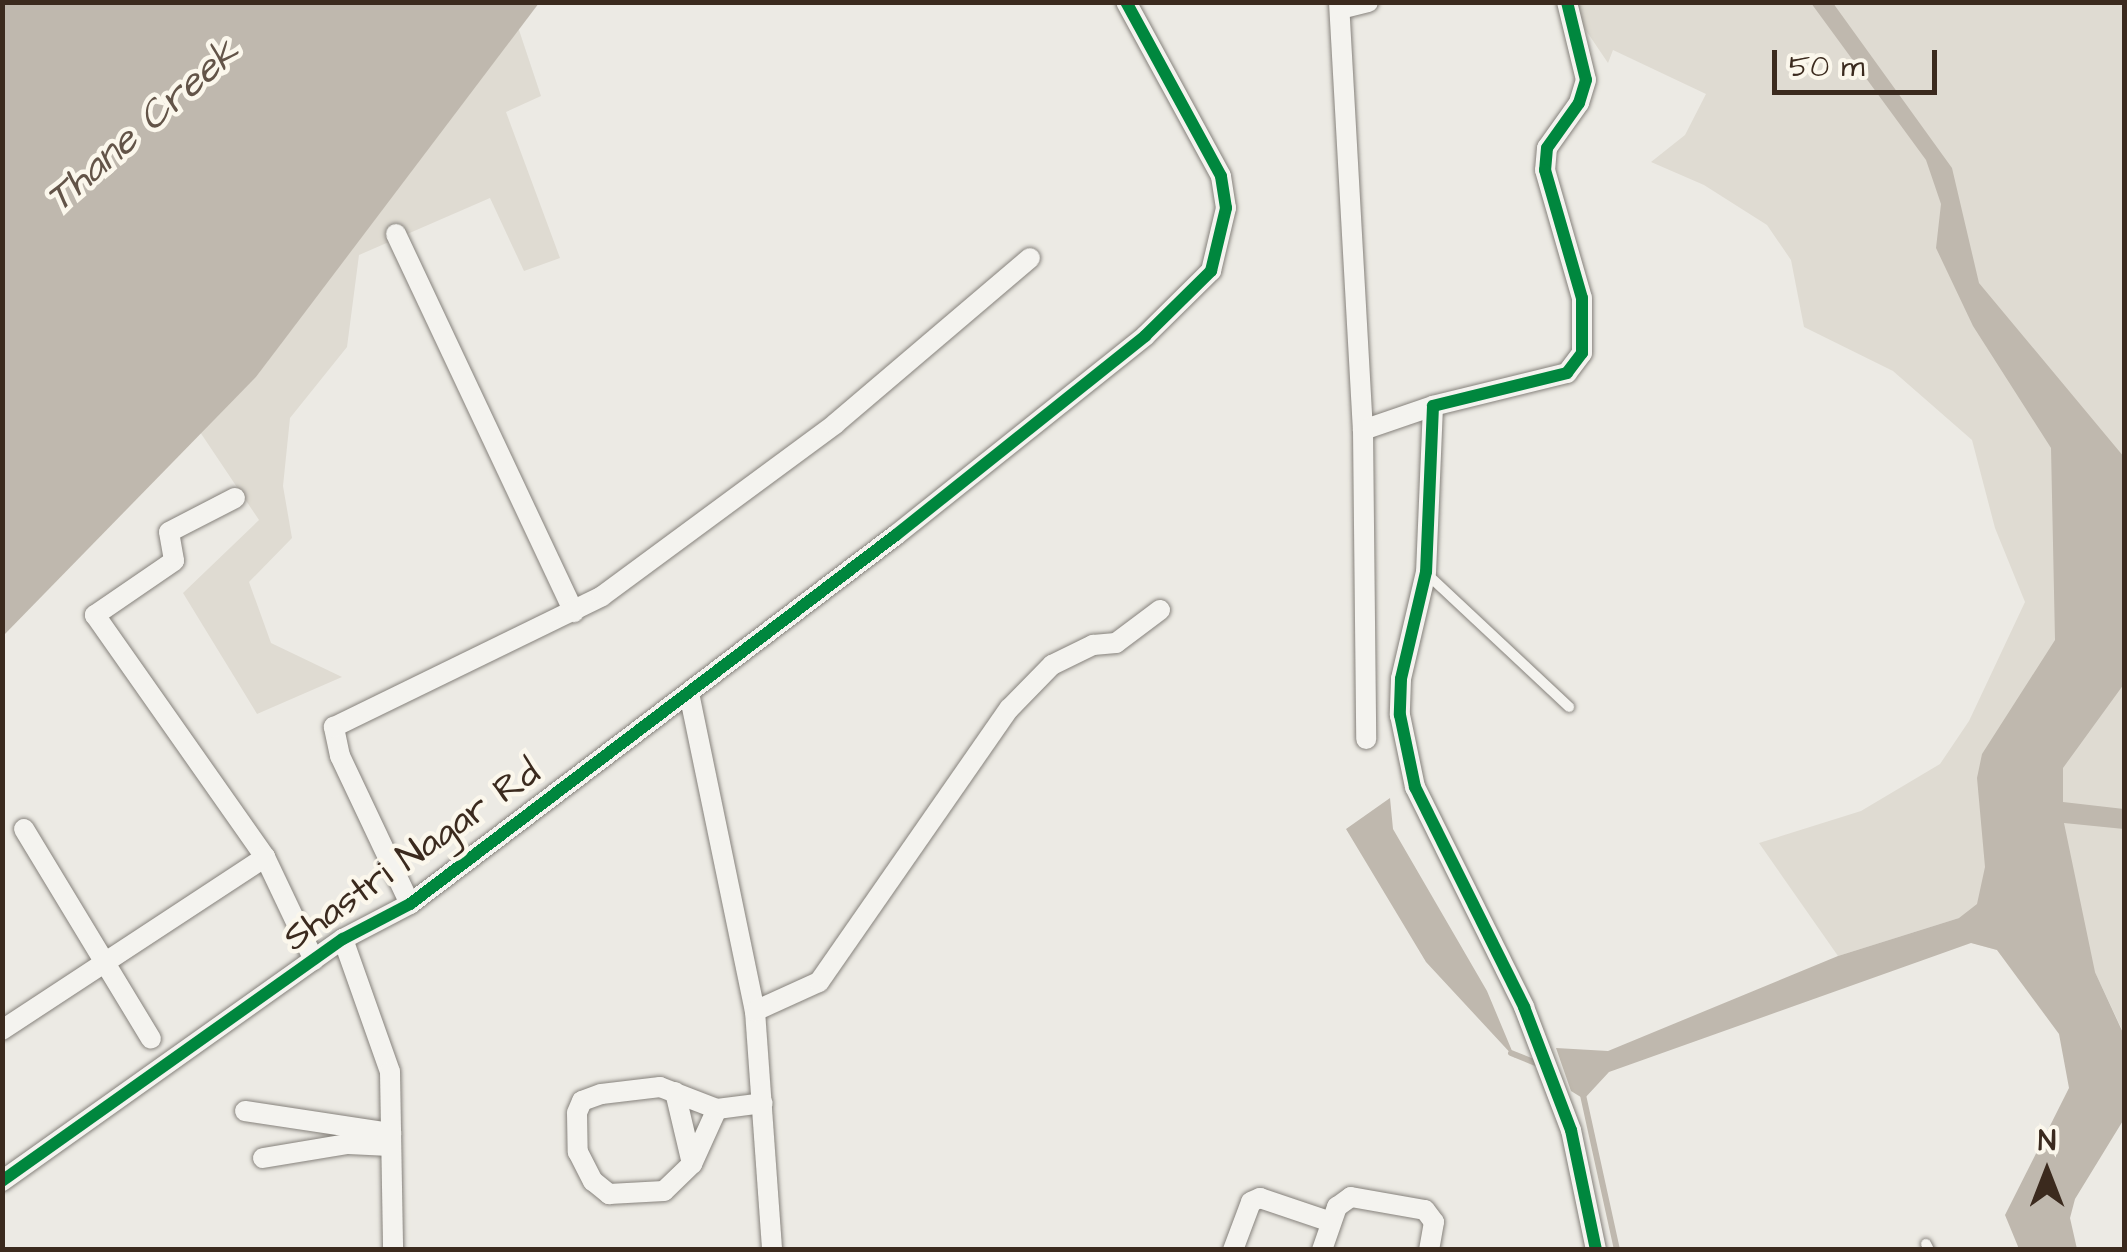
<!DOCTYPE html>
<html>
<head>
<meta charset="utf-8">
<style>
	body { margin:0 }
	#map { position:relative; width:2127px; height:1252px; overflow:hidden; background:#eceae4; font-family:"Architects Daughter",sans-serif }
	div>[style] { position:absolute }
	.green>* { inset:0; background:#dfdbd2 }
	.water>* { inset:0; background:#bfb8ae }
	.stream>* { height:6px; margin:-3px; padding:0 3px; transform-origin:3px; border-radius:3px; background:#bfb8ae }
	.roads { filter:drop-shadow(0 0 2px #86827c) drop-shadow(0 0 2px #86827c) }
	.lane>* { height:10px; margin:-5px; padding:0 5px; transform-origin:5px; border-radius:5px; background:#f4f3ef }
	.street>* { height:20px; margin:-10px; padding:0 10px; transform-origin:10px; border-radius:10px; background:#f4f3ef }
	.cycleway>* { height:12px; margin:-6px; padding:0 6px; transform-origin:6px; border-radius:6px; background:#00873e }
	span { translate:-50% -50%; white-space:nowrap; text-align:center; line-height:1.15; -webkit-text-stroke:9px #fbf7ec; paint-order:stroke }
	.street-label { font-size:38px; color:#3b2a1e }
	.water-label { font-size:40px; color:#635448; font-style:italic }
	.frame { position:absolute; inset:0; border:5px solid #3b2a1e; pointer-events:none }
	.north { position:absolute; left:1997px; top:1122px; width:100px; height:100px; -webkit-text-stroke:8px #fbf7ec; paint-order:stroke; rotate:0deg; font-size:28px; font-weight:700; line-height:40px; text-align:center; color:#3b2a1e }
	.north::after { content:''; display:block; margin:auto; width:35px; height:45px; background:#3b2a1e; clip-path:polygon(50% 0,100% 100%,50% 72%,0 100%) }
	.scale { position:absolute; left:1772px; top:50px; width:165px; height:45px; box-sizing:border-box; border:5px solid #3b2a1e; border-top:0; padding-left:12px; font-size:30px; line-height:35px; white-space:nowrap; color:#3b2a1e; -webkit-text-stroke:8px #fbf7ec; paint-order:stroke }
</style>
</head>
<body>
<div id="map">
	<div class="green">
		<i style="clip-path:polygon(1577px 3px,2124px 3px,2124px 1034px,2095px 972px,2029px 989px,1997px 950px,1972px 943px,1959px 918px,1838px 956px,1759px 843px,1861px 811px,1940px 764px,1969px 721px,2025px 602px,1995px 528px,1972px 440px,1893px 371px,1804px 327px,1791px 260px,1767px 225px,1704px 185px,1651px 162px,1685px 135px,1706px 94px,1613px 50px,1608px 63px,1581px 23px)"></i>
		<i style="clip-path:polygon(517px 24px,541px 96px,506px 112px,560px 258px,524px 271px,490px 198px,359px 255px,347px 347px,290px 418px,283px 486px,292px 538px,249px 582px,271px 643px,342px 677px,257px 714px,183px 593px,259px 520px,200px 432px,256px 377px)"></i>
	</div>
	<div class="water">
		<i style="clip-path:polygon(3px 2px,539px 3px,256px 377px,3px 636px)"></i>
		<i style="clip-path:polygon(1811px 3px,1833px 3px,1952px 168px,1979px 283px,2124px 457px,2124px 684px,2063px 768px,2063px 802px,2124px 809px,2124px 829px,2064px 823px,2095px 972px,2124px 1035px,2124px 1119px,2075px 1199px,2070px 1218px,2077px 1249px,2019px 1249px,2005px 1215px,2069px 1088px,2059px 1034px,1997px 950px,1971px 943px,1609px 1072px,1584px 1099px,1571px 1091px,1556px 1048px,1608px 1051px,1838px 956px,1959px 918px,1977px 904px,1985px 867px,1977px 778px,1982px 754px,2055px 640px,2051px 448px,1973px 326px,1936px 248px,1941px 204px,1926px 160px)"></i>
		<i style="clip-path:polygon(1390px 798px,1393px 829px,1487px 991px,1515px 1058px,1426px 962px,1346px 829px)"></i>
	</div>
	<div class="stream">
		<i style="left:1511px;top:1053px;width:31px;rotate:22deg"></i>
		<i style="left:1583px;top:1095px;width:159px;rotate:77.6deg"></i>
	</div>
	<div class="roads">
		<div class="lane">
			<i style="left:1426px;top:573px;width:196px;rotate:43.1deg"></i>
			<i style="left:1926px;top:1244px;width:7px;rotate:63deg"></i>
		</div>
		<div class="street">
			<i style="left:1339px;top:2px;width:429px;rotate:86.8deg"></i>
			<i style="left:1363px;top:430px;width:74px;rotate:-18.9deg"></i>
			<i style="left:1567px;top:2px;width:80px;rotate:76.3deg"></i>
			<i style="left:1586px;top:80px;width:24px;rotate:107deg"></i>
			<i style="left:1579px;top:103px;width:55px;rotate:125.4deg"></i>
			<i style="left:1547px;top:148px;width:22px;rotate:95deg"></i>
			<i style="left:1545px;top:170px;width:133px;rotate:73.9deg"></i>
			<i style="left:1582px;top:298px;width:55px;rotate:90deg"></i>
			<i style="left:1582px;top:353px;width:25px;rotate:127deg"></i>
			<i style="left:1567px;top:373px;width:138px;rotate:166.2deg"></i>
			<i style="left:1433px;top:406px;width:166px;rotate:92.4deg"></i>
			<i style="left:1426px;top:572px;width:110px;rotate:103.2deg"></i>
			<i style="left:1401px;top:679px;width:36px;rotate:92deg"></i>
			<i style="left:1400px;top:715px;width:74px;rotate:78.2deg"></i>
			<i style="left:1415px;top:787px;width:246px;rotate:63.6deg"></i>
			<i style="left:1524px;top:1007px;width:132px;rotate:69.1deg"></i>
			<i style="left:1571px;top:1130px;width:123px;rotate:78.2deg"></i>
			<i style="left:1340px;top:9px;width:29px;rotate:-14deg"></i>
			<i style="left:396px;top:234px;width:418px;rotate:64.8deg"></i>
			<i style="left:1363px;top:430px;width:309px;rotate:89.4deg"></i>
			<i style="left:235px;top:498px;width:74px;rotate:152.7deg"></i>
			<i style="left:169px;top:532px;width:29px;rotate:80deg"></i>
			<i style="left:174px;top:561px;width:96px;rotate:145.6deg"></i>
			<i style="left:95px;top:615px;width:296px;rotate:54.9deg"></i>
			<i style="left:265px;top:857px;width:114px;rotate:64.6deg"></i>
			<i style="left:689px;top:693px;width:325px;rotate:78.3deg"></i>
			<i style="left:755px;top:1011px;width:240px;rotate:85.9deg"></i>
			<i style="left:24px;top:829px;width:245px;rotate:58.8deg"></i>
			<i style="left:410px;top:904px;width:164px;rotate:-115.3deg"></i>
			<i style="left:340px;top:756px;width:30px;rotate:-102deg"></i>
			<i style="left:334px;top:727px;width:298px;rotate:-26deg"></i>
			<i style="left:602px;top:596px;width:290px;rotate:-36.4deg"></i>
			<i style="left:835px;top:424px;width:256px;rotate:-40.4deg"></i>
			<i style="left:343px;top:939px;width:141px;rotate:70.5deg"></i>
			<i style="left:390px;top:1072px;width:178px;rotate:89deg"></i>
			<i style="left:755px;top:1011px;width:70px;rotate:-24.4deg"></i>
			<i style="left:819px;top:982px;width:333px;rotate:-55.2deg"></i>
			<i style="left:1009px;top:709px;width:62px;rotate:-45.7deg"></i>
			<i style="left:1052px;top:665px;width:46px;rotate:-26deg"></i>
			<i style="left:1093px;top:645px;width:23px;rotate:-5deg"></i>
			<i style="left:1116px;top:643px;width:55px;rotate:-36.9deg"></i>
			<i style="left:2px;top:1030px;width:315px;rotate:-33.3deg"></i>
			<i style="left:675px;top:1092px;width:74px;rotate:76.7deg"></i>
			<i style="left:717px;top:1109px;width:61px;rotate:-158.9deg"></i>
			<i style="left:660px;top:1087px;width:59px;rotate:173.2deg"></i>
			<i style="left:601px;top:1094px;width:20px;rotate:160deg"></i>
			<i style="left:582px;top:1101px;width:13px;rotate:113deg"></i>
			<i style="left:577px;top:1113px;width:39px;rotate:89deg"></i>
			<i style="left:578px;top:1152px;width:33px;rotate:63deg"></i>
			<i style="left:593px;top:1181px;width:21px;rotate:39deg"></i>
			<i style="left:609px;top:1194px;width:55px;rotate:-3.1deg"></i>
			<i style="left:664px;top:1191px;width:39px;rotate:-44deg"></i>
			<i style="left:692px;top:1164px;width:60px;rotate:-65.6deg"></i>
			<i style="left:717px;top:1109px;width:46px;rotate:-7.4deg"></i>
			<i style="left:245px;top:1111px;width:148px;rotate:8.6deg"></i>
			<i style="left:263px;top:1158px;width:86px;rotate:-9.4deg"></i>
			<i style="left:348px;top:1144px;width:42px;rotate:2.7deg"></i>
			<i style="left:2px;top:1181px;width:418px;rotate:-35.4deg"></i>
			<i style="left:343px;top:939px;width:76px;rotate:-27.6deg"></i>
			<i style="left:410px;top:904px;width:610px;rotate:-37.21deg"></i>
			<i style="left:896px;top:535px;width:319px;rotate:-38.6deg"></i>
			<i style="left:1145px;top:336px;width:93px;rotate:-44.6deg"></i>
			<i style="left:1211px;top:271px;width:65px;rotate:-76.6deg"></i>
			<i style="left:1226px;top:208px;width:32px;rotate:-99deg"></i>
			<i style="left:1221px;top:176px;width:198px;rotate:-118.6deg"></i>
			<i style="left:1233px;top:1250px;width:51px;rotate:-69.4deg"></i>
			<i style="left:1251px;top:1202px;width:10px;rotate:-24deg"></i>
			<i style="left:1260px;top:1198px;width:75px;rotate:18.7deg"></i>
			<i style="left:1322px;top:1250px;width:46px;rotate:-70.8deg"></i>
			<i style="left:1337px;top:1207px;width:17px;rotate:-36deg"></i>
			<i style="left:1351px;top:1197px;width:75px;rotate:10deg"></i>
			<i style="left:1425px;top:1210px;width:15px;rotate:53deg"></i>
			<i style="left:1434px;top:1222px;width:28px;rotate:100deg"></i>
		</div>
	</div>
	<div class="cycleway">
		<i style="left:1567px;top:2px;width:80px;rotate:76.3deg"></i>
		<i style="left:1586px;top:80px;width:24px;rotate:107deg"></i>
		<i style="left:1579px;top:103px;width:55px;rotate:125.4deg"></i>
		<i style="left:1547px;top:148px;width:22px;rotate:95deg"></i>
		<i style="left:1545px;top:170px;width:133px;rotate:73.9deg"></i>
		<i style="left:1582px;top:298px;width:55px;rotate:90deg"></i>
		<i style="left:1582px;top:353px;width:25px;rotate:127deg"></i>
		<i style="left:1567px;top:373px;width:138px;rotate:166.2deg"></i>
		<i style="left:1433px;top:406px;width:166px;rotate:92.4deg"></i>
		<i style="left:1426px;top:572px;width:110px;rotate:103.2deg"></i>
		<i style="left:1401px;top:679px;width:36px;rotate:92deg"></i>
		<i style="left:1400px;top:715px;width:74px;rotate:78.2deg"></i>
		<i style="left:1415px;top:787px;width:246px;rotate:63.6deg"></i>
		<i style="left:1524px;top:1007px;width:132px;rotate:69.1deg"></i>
		<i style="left:1571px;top:1130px;width:123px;rotate:78.2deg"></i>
		<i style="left:2px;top:1181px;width:418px;rotate:-35.4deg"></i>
		<i style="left:343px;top:939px;width:76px;rotate:-27.6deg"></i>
		<i style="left:410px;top:904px;width:610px;rotate:-37.21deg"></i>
		<i style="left:896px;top:535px;width:319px;rotate:-38.6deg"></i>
		<i style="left:1145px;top:336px;width:93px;rotate:-44.6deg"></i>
		<i style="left:1211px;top:271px;width:65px;rotate:-76.6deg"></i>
		<i style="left:1226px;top:208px;width:32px;rotate:-99deg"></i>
		<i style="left:1221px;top:176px;width:198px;rotate:-118.6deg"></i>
	</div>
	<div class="street-label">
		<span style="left:412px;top:856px;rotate:-35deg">Shastri Nagar Rd</span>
	</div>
	<div class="water-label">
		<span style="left:143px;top:126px;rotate:-41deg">Thane Creek</span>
	</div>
	<div class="frame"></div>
	<div class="north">N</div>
	<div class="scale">50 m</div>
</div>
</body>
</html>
